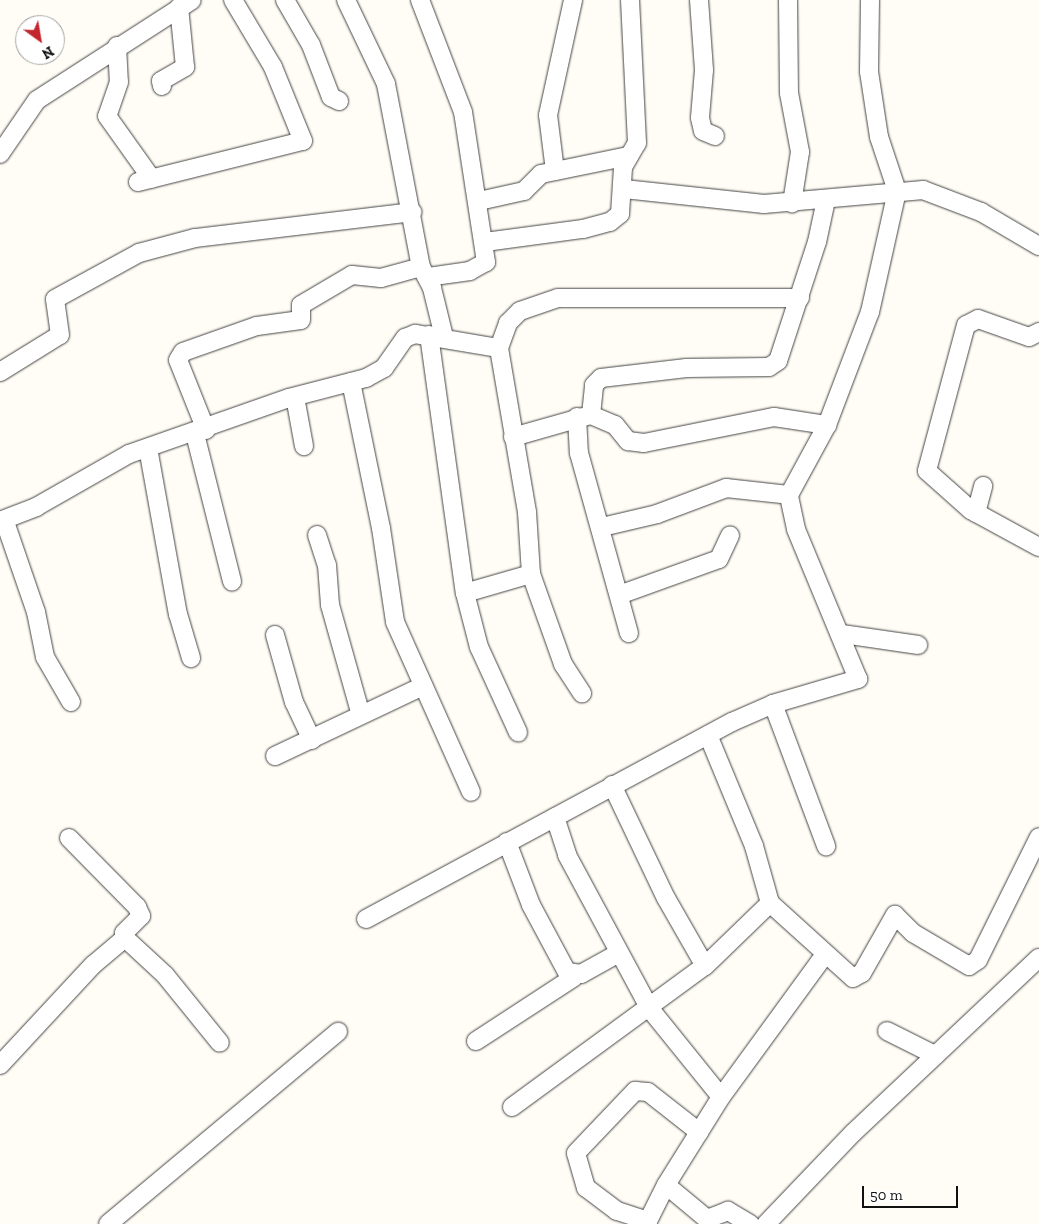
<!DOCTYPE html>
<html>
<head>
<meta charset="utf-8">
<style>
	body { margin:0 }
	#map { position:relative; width:1039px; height:1224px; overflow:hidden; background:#fffdf5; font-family:"Zilla Slab",serif }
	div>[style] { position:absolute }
	.roads { filter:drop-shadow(0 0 1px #444) drop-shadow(0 0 1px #444) }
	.minor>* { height:18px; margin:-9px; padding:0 9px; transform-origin:9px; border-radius:9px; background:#fff }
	span { translate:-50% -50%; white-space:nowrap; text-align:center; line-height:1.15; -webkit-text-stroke:5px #fff; paint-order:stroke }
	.north { position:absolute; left:15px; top:15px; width:50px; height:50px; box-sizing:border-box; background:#fff; border:1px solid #a0a0a0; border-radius:50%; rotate:148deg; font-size:14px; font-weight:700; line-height:20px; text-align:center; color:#111 }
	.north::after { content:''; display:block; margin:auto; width:18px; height:22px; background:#c4262e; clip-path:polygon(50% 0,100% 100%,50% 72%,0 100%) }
	.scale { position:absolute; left:862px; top:1186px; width:96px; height:22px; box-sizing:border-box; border:2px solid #111; border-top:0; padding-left:6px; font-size:15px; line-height:18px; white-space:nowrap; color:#111; -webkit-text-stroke:4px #fff; paint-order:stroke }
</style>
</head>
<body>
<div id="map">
	<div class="roads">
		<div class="minor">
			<i style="left:285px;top:0;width:52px;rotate:60deg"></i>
			<i style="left:311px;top:45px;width:56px;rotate:69deg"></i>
			<i style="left:331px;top:97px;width:9px;rotate:27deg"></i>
			<i style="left:346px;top:0;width:93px;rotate:64.5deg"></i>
			<i style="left:386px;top:84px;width:186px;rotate:79.2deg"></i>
			<i style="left:421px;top:267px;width:24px;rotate:62deg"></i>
			<i style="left:432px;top:288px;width:50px;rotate:76.2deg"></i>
			<i style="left:420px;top:0;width:120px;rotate:69deg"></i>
			<i style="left:463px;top:112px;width:152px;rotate:81.3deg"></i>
			<i style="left:486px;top:262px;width:18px;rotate:151deg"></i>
			<i style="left:470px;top:271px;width:42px;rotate:171.9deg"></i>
			<i style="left:699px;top:0;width:70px;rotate:85.9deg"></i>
			<i style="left:704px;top:70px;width:48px;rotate:94.8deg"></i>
			<i style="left:700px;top:118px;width:13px;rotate:77deg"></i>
			<i style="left:703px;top:131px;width:13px;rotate:23deg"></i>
			<i style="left:788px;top:0;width:93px;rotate:89.4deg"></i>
			<i style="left:789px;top:93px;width:60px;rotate:79.4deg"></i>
			<i style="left:800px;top:152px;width:52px;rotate:98.9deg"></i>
			<i style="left:117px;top:46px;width:36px;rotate:87deg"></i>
			<i style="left:119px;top:82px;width:36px;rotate:109deg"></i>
			<i style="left:107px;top:116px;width:77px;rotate:54.5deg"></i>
			<i style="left:162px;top:86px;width:5px;rotate:-101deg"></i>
			<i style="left:161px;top:81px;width:28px;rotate:-30deg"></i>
			<i style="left:185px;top:67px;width:60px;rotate:-95.7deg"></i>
			<i style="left:0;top:154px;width:65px;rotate:-55.6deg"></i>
			<i style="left:37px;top:100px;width:184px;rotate:-32.8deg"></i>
			<i style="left:555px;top:171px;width:56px;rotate:-97.1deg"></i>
			<i style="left:548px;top:115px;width:118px;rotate:-77.7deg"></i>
			<i style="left:138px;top:182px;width:170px;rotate:-14deg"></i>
			<i style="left:303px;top:141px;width:80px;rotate:-112.1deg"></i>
			<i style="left:273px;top:67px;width:78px;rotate:-120.8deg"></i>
			<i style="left:624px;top:189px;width:141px;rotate:6.1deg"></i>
			<i style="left:764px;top:204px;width:160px;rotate:-5deg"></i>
			<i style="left:923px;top:190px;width:62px;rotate:20.8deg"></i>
			<i style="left:981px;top:212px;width:67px;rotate:30.4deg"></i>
			<i style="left:479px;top:201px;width:46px;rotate:-12.5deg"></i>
			<i style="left:524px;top:191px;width:24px;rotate:-45deg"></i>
			<i style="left:541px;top:174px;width:90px;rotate:-11.6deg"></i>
			<i style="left:485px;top:242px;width:99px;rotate:-7.6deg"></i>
			<i style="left:583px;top:229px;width:28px;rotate:-15deg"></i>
			<i style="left:610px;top:222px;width:13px;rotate:-39deg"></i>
			<i style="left:620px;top:214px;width:47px;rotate:-86.3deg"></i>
			<i style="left:623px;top:167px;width:28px;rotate:-60deg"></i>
			<i style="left:637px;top:143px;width:143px;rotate:-92.8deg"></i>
			<i style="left:1039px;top:332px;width:11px;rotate:153deg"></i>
			<i style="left:1029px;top:337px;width:54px;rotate:-160.6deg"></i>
			<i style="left:978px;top:319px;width:13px;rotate:153deg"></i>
			<i style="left:966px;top:325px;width:151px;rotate:105deg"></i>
			<i style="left:927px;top:471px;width:59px;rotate:41.6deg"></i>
			<i style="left:971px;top:510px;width:77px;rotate:28.6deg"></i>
			<i style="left:429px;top:335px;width:260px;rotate:82.1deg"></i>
			<i style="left:465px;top:593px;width:56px;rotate:75.5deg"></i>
			<i style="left:479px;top:647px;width:94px;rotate:65.4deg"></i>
			<i style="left:0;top:372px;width:70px;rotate:-31.7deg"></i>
			<i style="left:60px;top:335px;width:36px;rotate:-98deg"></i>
			<i style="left:55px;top:299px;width:96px;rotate:-28.7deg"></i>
			<i style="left:139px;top:253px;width:58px;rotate:-15deg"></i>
			<i style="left:195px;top:238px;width:219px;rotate:-6.8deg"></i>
			<i style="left:351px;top:382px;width:149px;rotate:78.4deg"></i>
			<i style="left:381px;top:528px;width:95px;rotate:81.5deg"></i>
			<i style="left:395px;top:622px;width:186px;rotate:65.9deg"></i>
			<i style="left:295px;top:397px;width:50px;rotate:79.6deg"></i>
			<i style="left:591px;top:415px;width:30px;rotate:-84deg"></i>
			<i style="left:594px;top:385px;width:10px;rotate:-45deg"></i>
			<i style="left:601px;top:378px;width:86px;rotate:-6.7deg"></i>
			<i style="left:686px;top:368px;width:83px;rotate:-0.7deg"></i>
			<i style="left:769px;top:367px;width:11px;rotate:-34deg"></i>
			<i style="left:778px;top:361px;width:125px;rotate:-71.9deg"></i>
			<i style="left:817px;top:242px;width:43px;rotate:-77.9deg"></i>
			<i style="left:577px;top:417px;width:36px;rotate:87deg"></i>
			<i style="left:579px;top:453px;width:187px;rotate:74.5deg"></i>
			<i style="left:206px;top:430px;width:75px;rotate:-111.8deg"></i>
			<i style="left:178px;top:360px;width:9px;rotate:-58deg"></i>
			<i style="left:183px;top:352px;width:78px;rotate:-19.4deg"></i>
			<i style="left:257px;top:326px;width:44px;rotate:-7.8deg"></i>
			<i style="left:301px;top:320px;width:15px;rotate:-90deg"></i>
			<i style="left:301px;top:305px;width:59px;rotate:-30.5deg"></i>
			<i style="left:352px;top:275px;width:29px;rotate:6deg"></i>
			<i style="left:381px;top:278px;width:41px;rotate:-15.4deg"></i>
			<i style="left:195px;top:434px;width:152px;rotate:75.9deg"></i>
			<i style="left:513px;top:437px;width:81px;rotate:-15.8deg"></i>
			<i style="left:591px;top:415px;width:26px;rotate:23deg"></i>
			<i style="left:615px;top:425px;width:21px;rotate:51deg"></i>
			<i style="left:628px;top:441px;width:16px;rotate:7deg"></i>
			<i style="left:644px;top:443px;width:133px;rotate:-11.3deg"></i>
			<i style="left:774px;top:417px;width:54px;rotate:8.6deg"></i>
			<i style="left:148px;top:448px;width:169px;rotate:79.8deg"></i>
			<i style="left:178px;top:614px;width:46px;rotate:73.5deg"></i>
			<i style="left:976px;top:513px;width:28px;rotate:-75deg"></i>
			<i style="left:0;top:521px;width:39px;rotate:-21deg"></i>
			<i style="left:36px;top:507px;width:107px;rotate:-29.7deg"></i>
			<i style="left:129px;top:454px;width:170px;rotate:-19.3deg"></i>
			<i style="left:289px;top:398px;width:80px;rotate:-14.6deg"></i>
			<i style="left:366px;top:378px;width:21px;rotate:-29deg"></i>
			<i style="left:384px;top:368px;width:37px;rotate:-55deg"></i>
			<i style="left:405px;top:338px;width:11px;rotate:-22deg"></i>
			<i style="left:415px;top:334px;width:85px;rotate:9.5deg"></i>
			<i style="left:5px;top:522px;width:95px;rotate:71deg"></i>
			<i style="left:36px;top:612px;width:46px;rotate:78.7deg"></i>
			<i style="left:45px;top:657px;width:52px;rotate:60deg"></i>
			<i style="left:602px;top:527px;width:57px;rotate:-13.3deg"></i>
			<i style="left:657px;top:514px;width:74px;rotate:-20.6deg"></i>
			<i style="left:726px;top:488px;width:63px;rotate:6.3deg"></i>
			<i style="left:317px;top:535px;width:32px;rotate:72deg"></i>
			<i style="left:327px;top:565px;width:40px;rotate:85.7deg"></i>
			<i style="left:330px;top:605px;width:114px;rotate:74.3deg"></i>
			<i style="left:531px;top:574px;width:96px;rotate:70.4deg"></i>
			<i style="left:563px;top:664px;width:35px;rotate:57deg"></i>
			<i style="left:465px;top:593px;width:69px;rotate:-16.1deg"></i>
			<i style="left:531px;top:574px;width:62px;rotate:-93.7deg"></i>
			<i style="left:527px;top:512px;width:166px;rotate:-99.7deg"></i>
			<i style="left:499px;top:348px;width:27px;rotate:-70deg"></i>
			<i style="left:508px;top:323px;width:17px;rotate:-45deg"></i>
			<i style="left:520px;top:311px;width:40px;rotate:-18.9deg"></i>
			<i style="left:558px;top:298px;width:242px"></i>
			<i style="left:619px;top:595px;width:106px;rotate:-19.8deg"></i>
			<i style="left:719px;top:559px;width:26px;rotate:-65deg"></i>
			<i style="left:842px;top:634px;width:77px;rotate:8.2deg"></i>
			<i style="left:275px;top:635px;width:70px;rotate:74.2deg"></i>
			<i style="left:294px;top:702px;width:42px;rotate:64.7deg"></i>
			<i style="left:773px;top:704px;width:152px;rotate:69.5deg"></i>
			<i style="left:275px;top:756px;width:164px;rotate:-25.3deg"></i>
			<i style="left:612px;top:785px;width:125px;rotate:64.5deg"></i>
			<i style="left:666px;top:898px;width:78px;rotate:60.2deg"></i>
			<i style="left:555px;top:817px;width:40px;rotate:72deg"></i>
			<i style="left:567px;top:855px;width:175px;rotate:61.7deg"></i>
			<i style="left:650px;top:1009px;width:113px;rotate:51.1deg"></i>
			<i style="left:69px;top:838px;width:97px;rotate:45.4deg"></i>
			<i style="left:137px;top:907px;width:10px;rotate:66deg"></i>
			<i style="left:141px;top:916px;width:24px;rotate:135deg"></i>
			<i style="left:124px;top:933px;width:5px;rotate:79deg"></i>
			<i style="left:125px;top:938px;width:54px;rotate:42.8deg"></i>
			<i style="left:165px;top:975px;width:87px;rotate:51deg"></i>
			<i style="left:507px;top:842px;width:67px;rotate:69.1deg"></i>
			<i style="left:531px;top:905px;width:76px;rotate:61.8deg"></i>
			<i style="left:567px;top:972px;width:14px;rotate:8deg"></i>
			<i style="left:581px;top:974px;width:43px;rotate:-28.9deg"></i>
			<i style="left:770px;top:903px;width:112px;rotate:42.1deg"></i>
			<i style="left:853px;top:978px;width:10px;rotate:-29deg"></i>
			<i style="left:862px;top:973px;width:67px;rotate:-60.4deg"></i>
			<i style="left:895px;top:915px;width:25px;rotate:45deg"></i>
			<i style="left:913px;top:933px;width:65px;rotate:30.5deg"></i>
			<i style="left:969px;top:966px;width:11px;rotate:-34deg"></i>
			<i style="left:978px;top:960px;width:137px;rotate:-63.6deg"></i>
			<i style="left:366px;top:919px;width:416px;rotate:-28.3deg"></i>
			<i style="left:732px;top:722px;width:45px;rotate:-23.7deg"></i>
			<i style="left:773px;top:704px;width:89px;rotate:-16.4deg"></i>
			<i style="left:858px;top:679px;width:162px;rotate:-112.5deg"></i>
			<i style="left:796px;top:529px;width:35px;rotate:-102deg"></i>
			<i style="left:789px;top:495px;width:80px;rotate:-61.5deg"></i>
			<i style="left:827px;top:425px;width:121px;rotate:-69.2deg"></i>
			<i style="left:870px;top:312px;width:124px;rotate:-77.4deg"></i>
			<i style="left:897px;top:191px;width:57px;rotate:-108.4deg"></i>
			<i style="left:879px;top:137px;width:66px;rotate:-98.7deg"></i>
			<i style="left:869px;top:72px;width:72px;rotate:-89.2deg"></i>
			<i style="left:887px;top:1031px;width:54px;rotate:26.6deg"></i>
			<i style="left:476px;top:1041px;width:117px;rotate:-33.1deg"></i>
			<i style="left:0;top:1065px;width:137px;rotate:-47.1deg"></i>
			<i style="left:93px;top:965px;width:42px;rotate:-40.2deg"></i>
			<i style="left:512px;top:1107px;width:239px;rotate:-36.2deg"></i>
			<i style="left:705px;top:966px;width:91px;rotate:-44.1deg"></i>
			<i style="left:770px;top:903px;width:59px;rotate:-105.7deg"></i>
			<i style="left:754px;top:846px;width:120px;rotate:-112.5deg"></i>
			<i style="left:666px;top:1185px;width:40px;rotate:116.6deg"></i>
			<i style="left:648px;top:1221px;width:33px;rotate:-162deg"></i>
			<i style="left:617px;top:1211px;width:39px;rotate:-143deg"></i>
			<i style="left:586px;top:1188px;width:36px;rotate:-106deg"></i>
			<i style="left:576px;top:1153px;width:86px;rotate:-46.4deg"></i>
			<i style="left:635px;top:1091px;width:13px;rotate:4deg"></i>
			<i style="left:648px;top:1092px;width:65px;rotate:38.1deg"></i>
			<i style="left:108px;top:1224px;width:300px;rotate:-39.9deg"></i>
			<i style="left:750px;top:1224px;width:26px;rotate:-149deg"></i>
			<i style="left:728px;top:1211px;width:22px;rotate:159deg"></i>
			<i style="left:707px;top:1219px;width:53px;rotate:-140.3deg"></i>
			<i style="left:666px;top:1185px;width:104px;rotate:-58deg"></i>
			<i style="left:721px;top:1097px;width:175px;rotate:-53.9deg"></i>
			<i style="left:766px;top:1224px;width:126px;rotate:-46.3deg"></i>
			<i style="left:853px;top:1133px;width:255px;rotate:-43.3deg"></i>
		</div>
	</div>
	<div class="north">N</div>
	<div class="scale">50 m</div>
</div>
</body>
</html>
